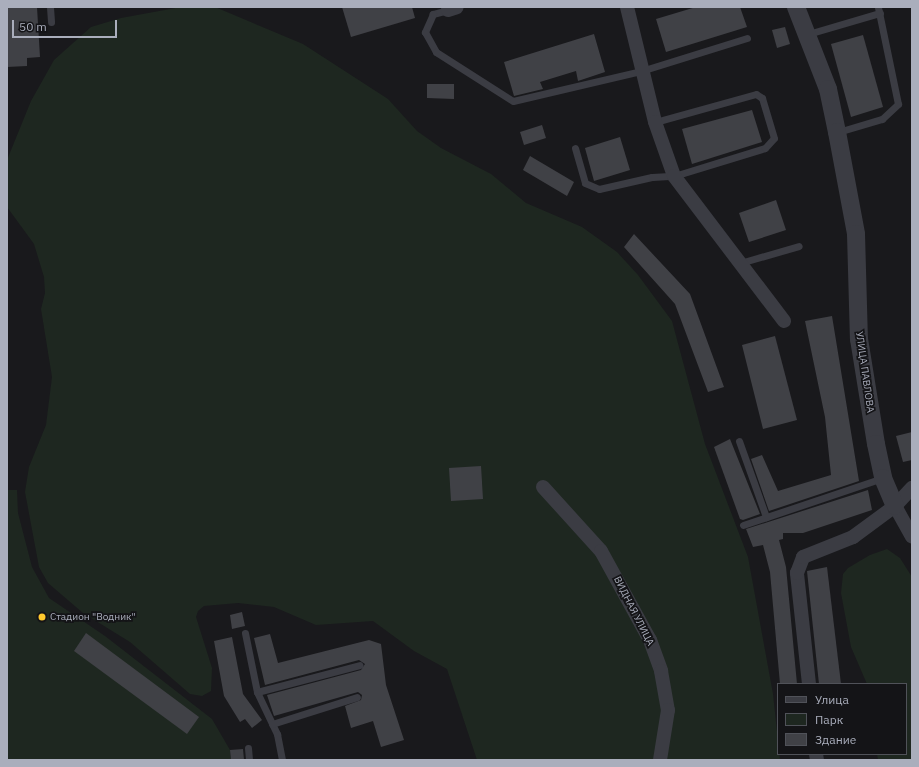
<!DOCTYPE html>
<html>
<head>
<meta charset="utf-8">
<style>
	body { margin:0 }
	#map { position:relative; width:919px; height:767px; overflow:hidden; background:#19191c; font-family:"IBM Plex Sans",sans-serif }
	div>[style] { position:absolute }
	.green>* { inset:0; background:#1e2720 }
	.building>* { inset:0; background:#404146 }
	.service>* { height:7px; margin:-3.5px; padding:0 3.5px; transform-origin:3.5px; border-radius:3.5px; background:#3b3c43 }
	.minor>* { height:14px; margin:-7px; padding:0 7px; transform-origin:7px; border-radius:7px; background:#3b3c43 }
	.tertiary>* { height:18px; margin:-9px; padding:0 9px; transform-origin:9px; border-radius:9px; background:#3b3c43 }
	.dots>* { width:11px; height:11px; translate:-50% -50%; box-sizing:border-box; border:2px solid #141417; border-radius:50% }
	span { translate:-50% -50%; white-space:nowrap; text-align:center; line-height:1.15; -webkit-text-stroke:3.5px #141417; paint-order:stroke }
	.street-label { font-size:10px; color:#aaaebc }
	.poi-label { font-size:10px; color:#aaaebc }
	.left { translate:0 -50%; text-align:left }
	.frame { position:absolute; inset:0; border:8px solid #aaaebc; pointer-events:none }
	.legend { position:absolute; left:777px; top:683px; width:130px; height:72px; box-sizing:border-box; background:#141417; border:1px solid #505259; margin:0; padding:5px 7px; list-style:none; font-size:12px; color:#aaaebc }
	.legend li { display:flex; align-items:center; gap:8px; height:20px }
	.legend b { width:20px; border:1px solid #505259 }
	.scale { position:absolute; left:12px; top:20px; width:105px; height:18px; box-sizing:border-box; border:2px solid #aaaebc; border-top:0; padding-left:5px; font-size:12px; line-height:14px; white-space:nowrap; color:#aaaebc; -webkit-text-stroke:3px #141417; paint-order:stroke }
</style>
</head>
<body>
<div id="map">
	<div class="green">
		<i style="clip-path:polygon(181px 7px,215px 7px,303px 44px,388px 99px,417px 131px,441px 148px,491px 174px,526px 203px,582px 227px,617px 252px,638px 275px,672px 321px,705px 444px,748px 557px,773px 694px,780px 760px,477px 760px,447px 669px,414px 651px,373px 621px,316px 625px,274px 607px,238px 603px,204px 606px,198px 611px,196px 617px,212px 668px,211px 691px,202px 696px,190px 694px,130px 642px,83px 613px,48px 583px,39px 567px,25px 492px,29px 467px,46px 425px,52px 377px,41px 309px,45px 293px,44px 277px,34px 244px,7px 207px,7px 160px,31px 101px,54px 60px,91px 27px,121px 18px)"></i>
		<i style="clip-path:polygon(7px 490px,17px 490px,18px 513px,32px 567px,49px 598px,105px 636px,212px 719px,230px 750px,231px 760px,7px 760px)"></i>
		<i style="clip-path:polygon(887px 549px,900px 558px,912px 577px,912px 760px,878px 760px,877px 754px,906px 754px,906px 684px,867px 684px,851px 647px,841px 593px,843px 574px,848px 568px,870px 555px)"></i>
	</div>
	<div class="building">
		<i style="clip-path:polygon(7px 7px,37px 7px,40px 57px,27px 58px,27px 66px,7px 67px)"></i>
		<i style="clip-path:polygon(342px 7px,412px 7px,415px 18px,351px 37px)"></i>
		<i style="clip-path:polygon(696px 7px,740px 7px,747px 27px,666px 52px,656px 19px)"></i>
		<i style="clip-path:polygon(785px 27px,790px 44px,777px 48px,772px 30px)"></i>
		<i style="clip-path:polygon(594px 34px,605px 72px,578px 81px,576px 71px,540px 82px,543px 89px,514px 96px,504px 62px)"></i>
		<i style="clip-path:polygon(863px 35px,883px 107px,851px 117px,831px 44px)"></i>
		<i style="clip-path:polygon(427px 84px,454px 84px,454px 99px,427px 98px)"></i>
		<i style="clip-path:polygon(752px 110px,762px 142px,692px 164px,682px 129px)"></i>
		<i style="clip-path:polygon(542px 125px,546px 138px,524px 145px,520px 132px)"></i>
		<i style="clip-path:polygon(620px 137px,630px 170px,594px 181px,585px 148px)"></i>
		<i style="clip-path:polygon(530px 156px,574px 182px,567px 196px,523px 170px)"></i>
		<i style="clip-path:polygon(776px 200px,786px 230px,749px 242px,739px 213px)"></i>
		<i style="clip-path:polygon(634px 234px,690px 294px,724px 387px,708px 392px,675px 304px,624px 247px)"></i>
		<i style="clip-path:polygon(832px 316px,859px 481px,769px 511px,751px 459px,762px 455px,778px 491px,831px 475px,825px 417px,805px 321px)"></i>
		<i style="clip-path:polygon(775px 336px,797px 420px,763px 429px,742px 345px)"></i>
		<i style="clip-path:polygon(912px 432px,912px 460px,903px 462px,896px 436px)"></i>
		<i style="clip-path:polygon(730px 439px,760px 514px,743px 520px,740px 519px,714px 447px)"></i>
		<i style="clip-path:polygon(481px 466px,483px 499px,451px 501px,449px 468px)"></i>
		<i style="clip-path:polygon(868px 490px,872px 510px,803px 533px,783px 533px,783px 539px,779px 540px,786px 567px,797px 684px,780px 684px,770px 572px,763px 545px,753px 547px,746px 529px)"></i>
		<i style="clip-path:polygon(827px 567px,841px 684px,819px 684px,807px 571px)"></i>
		<i style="clip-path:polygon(242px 612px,245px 626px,232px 629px,230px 615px)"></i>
		<i style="clip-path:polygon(86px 633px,199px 717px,187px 734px,74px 651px)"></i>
		<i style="clip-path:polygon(270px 634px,278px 663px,369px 640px,381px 644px,386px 685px,404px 740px,381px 747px,373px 721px,351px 728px,345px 706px,361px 700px,362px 695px,358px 692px,274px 716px,267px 695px,361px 670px,365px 664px,359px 660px,265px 685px,254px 638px)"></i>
		<i style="clip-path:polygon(232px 637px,243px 694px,262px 720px,252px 728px,245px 719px,240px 722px,224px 696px,214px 641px)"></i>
		<i style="clip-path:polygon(243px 749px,244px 760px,231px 760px,230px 750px)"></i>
	</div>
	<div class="service">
		<i style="left:50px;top:7px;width:15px;rotate:86deg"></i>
		<i style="left:448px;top:10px;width:16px;rotate:165deg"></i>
		<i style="left:433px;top:14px;width:20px;rotate:114deg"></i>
		<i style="left:425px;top:32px;width:23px;rotate:61deg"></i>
		<i style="left:436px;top:52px;width:91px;rotate:32.5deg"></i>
		<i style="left:513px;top:101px;width:131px;rotate:-13.2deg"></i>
		<i style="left:641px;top:71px;width:111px;rotate:-17.3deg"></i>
		<i style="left:808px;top:34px;width:75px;rotate:-16.3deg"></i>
		<i style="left:838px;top:132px;width:46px;rotate:-16.5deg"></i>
		<i style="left:882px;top:119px;width:22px;rotate:-43deg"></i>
		<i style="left:898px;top:104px;width:99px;rotate:-101.7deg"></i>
		<i style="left:575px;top:148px;width:36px;rotate:74deg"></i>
		<i style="left:585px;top:183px;width:15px;rotate:23deg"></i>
		<i style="left:599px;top:189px;width:54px;rotate:-12.8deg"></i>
		<i style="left:652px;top:177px;width:22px;rotate:-3deg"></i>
		<i style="left:674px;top:176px;width:95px;rotate:-17.1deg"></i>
		<i style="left:765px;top:148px;width:13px;rotate:-48deg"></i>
		<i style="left:774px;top:138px;width:42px;rotate:-106.7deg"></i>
		<i style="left:762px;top:98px;width:7px;rotate:-146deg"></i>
		<i style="left:756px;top:94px;width:105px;rotate:164.5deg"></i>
		<i style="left:740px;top:263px;width:61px;rotate:-16.1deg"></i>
		<i style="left:739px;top:441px;width:81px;rotate:70.4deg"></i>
		<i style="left:743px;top:525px;width:148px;rotate:-18.6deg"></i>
		<i style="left:245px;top:633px;width:60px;rotate:78.5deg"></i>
		<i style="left:257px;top:692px;width:47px;rotate:64.5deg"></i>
		<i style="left:277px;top:734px;width:26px;rotate:79deg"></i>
		<i style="left:257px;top:692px;width:106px;rotate:-14.7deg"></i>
		<i style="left:272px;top:724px;width:89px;rotate:-17.6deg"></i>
		<i style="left:248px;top:748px;width:12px;rotate:85deg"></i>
	</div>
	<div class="minor">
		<i style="left:627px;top:7px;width:118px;rotate:76.3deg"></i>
		<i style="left:655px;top:122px;width:57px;rotate:70.6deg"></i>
		<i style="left:674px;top:176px;width:182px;rotate:52.8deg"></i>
		<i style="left:448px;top:10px;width:9px;rotate:-18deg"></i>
		<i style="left:543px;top:487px;width:86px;rotate:47.8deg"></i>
		<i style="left:601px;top:551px;width:102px;rotate:61.2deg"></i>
		<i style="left:650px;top:640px;width:33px;rotate:70deg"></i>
		<i style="left:661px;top:671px;width:40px;rotate:80deg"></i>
		<i style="left:668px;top:710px;width:51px;rotate:99.1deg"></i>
		<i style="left:895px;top:506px;width:35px;rotate:61deg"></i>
		<i style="left:809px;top:684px;width:112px;rotate:-96.2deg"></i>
		<i style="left:797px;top:573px;width:17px;rotate:-69deg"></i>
		<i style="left:803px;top:557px;width:54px;rotate:-21.8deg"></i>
		<i style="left:853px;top:537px;width:52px;rotate:-36.4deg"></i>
		<i style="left:895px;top:506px;width:25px;rotate:-47deg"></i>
		<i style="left:816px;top:754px;width:6px;rotate:81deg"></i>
	</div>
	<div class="tertiary">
		<i style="left:796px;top:7px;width:88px;rotate:68.7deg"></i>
		<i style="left:828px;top:89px;width:44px;rotate:78.2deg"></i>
		<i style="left:837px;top:132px;width:104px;rotate:79.4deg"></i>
		<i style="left:856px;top:234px;width:105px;rotate:88.4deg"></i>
		<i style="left:859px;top:339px;width:106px;rotate:80.8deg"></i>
		<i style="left:876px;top:444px;width:35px;rotate:78deg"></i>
		<i style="left:883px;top:478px;width:30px;rotate:67deg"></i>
	</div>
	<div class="dots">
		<i style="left:42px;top:617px;background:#ffc92d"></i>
	</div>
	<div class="street-label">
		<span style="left:865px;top:372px;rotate:82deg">УЛИЦА ПАВЛОВА</span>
		<span style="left:634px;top:611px;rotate:63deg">ВИДНАЯ УЛИЦА</span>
	</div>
	<div class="poi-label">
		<span class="left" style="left:50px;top:617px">Стадион "Водник"</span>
	</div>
	<div class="frame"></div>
	<ul class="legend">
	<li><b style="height:5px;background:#3b3c43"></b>Улица</li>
	<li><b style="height:11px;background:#1e2720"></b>Парк</li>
	<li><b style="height:11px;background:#404146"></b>Здание</li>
	</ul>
	<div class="scale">50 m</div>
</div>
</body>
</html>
